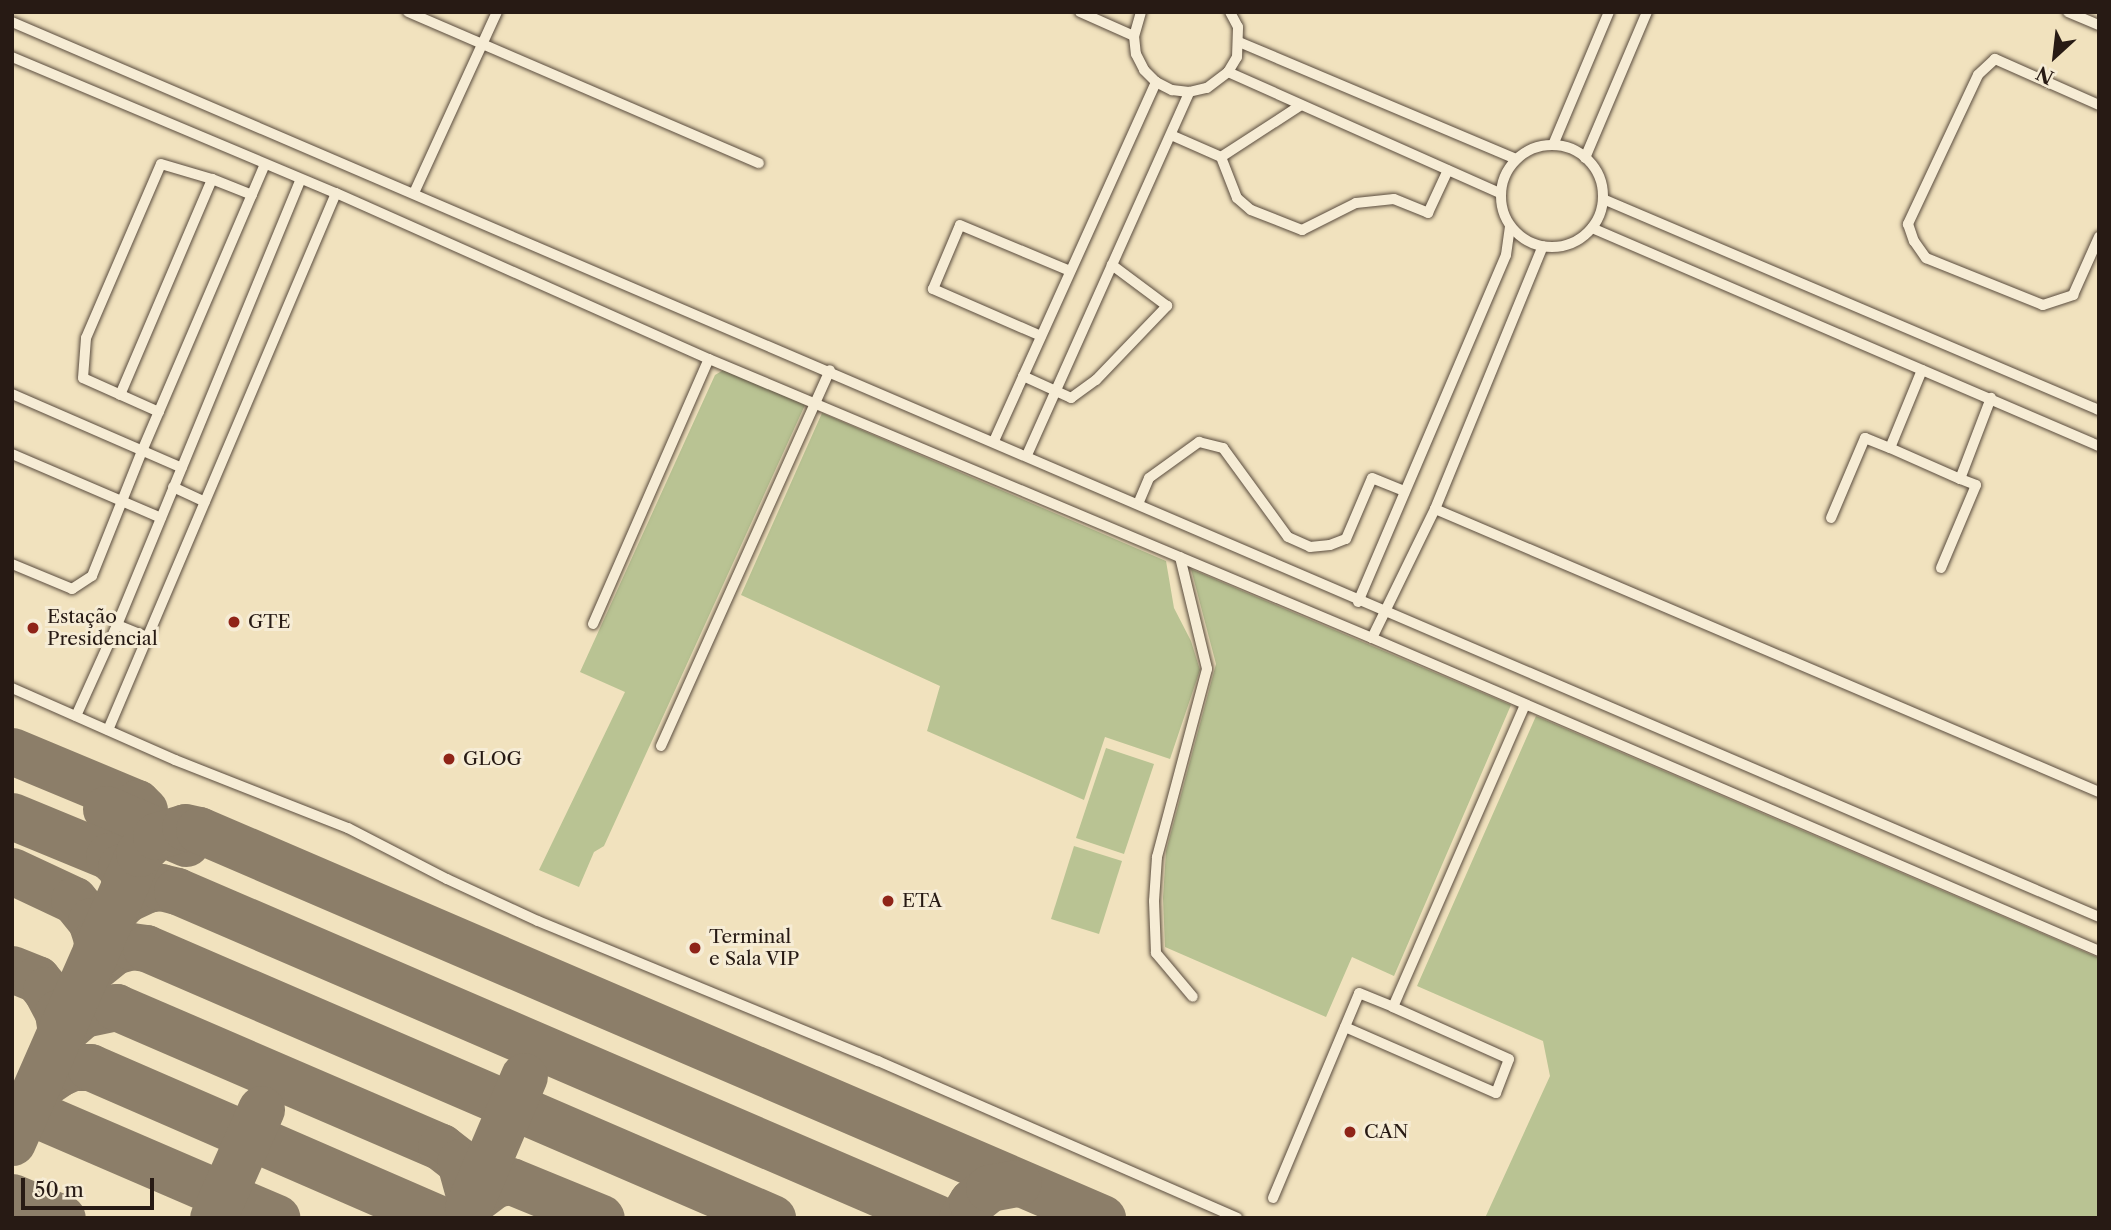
<!DOCTYPE html>
<html>
<head>
<meta charset="utf-8">
<style>
	body { margin:0 }
	#map { position:relative; width:2111px; height:1230px; overflow:hidden; background:#f1e2be; font-family:"Libre Caslon Text",serif }
	div>[style] { position:absolute }
	.green>* { inset:0; background:#b9c393 }
	.taxiway>* { height:47px; margin:-23.5px; padding:0 23.5px; transform-origin:23.5px; border-radius:23.5px; background:#8c7e69 }
	.roads { filter:drop-shadow(0 0 2px #5a4c3e) drop-shadow(0 0 2px #5a4c3e) }
	.service>* { height:10px; margin:-5px; padding:0 5px; transform-origin:5px; border-radius:5px; background:#f6ecd5 }
	.service>.ring { margin:-5px; padding:0; box-sizing:content-box; background:none; border:10px solid #f6ecd5; border-radius:50% }
	.dots>* { width:19px; height:19px; translate:-50% -50%; box-sizing:border-box; border:4px solid #f6ecd5; border-radius:50% }
	span { translate:-50% -50%; white-space:nowrap; text-align:center; line-height:1.15; -webkit-text-stroke:6px #f6ecd5; paint-order:stroke }
	.poi-label { font-size:19px; color:#271a14 }
	.left { translate:0 -50%; text-align:left }
	.frame { position:absolute; inset:0; border:14px solid #271a14; pointer-events:none }
	.north { position:absolute; left:2020px; top:21px; width:70px; height:70px; -webkit-text-stroke:5px #f6ecd5; paint-order:stroke; rotate:207deg; font-size:19px; font-weight:700; line-height:28px; text-align:center; color:#271a14 }
	.north::after { content:''; display:block; margin:auto; width:24px; height:32px; background:#271a14; clip-path:polygon(50% 0,100% 100%,50% 72%,0 100%) }
	.scale { position:absolute; left:21px; top:1178px; width:133px; height:32px; box-sizing:border-box; border:4px solid #271a14; border-top:0; padding-left:9px; font-size:21px; line-height:24px; white-space:nowrap; color:#271a14; -webkit-text-stroke:5px #f6ecd5; paint-order:stroke }
</style>
</head>
<body>
<div id="map">
	<div class="green">
		<i style="clip-path:polygon(725px 369px,805px 405px,604px 846px,594px 852px,579px 887px,539px 870px,625px 692px,580px 672px,715px 375px)"></i>
		<i style="clip-path:polygon(822px 413px,1166px 561px,1174px 608px,1191px 641px,1200px 670px,1170px 759px,1105px 737px,1084px 800px,927px 731px,940px 686px,741px 595px)"></i>
		<i style="clip-path:polygon(1191px 569px,1511px 705px,1394px 976px,1352px 957px,1326px 1017px,1165px 947px,1163px 898px,1166px 851px,1216px 664px)"></i>
		<i style="clip-path:polygon(1536px 716px,2099px 958px,2099px 1218px,1485px 1218px,1550px 1076px,1543px 1041px,1417px 986px)"></i>
		<i style="clip-path:polygon(1106px 748px,1154px 764px,1124px 854px,1076px 838px)"></i>
		<i style="clip-path:polygon(1074px 846px,1122px 861px,1099px 934px,1051px 919px)"></i>
	</div>
	<div class="taxiway">
		<i style="left:12px;top:751px;width:135px;rotate:22.6deg"></i>
		<i style="left:137px;top:803px;width:10px;rotate:45deg"></i>
		<i style="left:106px;top:809px;width:87px;rotate:23deg"></i>
		<i style="left:12px;top:816px;width:105px;rotate:22.4deg"></i>
		<i style="left:109px;top:856px;width:16px;rotate:43deg"></i>
		<i style="left:121px;top:867px;width:18px;rotate:74deg"></i>
		<i style="left:12px;top:871px;width:68px;rotate:25.1deg"></i>
		<i style="left:74px;top:900px;width:27px;rotate:51deg"></i>
		<i style="left:91px;top:921px;width:19px;rotate:72deg"></i>
		<i style="left:97px;top:939px;width:14px;rotate:94deg"></i>
		<i style="left:114px;top:911px;width:17px;rotate:-45deg"></i>
		<i style="left:126px;top:899px;width:23px;rotate:-25deg"></i>
		<i style="left:147px;top:889px;width:14px;rotate:-8deg"></i>
		<i style="left:161px;top:887px;width:16px;rotate:14deg"></i>
		<i style="left:177px;top:891px;width:827px;rotate:23.28deg"></i>
		<i style="left:12px;top:969px;width:27px;rotate:22deg"></i>
		<i style="left:37px;top:979px;width:14px;rotate:51deg"></i>
		<i style="left:46px;top:990px;width:26px;rotate:62deg"></i>
		<i style="left:58px;top:1013px;width:20px;rotate:81deg"></i>
		<i style="left:61px;top:1033px;width:29px;rotate:-41deg"></i>
		<i style="left:83px;top:1014px;width:34px;rotate:-12deg"></i>
		<i style="left:116px;top:1007px;width:354px;rotate:23.3deg"></i>
		<i style="left:441px;top:1147px;width:24px;rotate:38deg"></i>
		<i style="left:460px;top:1162px;width:41px;rotate:74.6deg"></i>
		<i style="left:471px;top:1202px;width:30px;rotate:-37deg"></i>
		<i style="left:495px;top:1184px;width:16px;rotate:-11deg"></i>
		<i style="left:511px;top:1181px;width:97px;rotate:22.3deg"></i>
		<i style="left:87px;top:973px;width:35px;rotate:-39deg"></i>
		<i style="left:114px;top:951px;width:18px;rotate:-16deg"></i>
		<i style="left:131px;top:946px;width:15px;rotate:8deg"></i>
		<i style="left:146px;top:948px;width:682px;rotate:23.33deg"></i>
		<i style="left:37px;top:1088px;width:29px;rotate:-34deg"></i>
		<i style="left:61px;top:1072px;width:13px;rotate:-23deg"></i>
		<i style="left:73px;top:1067px;width:17px"></i>
		<i style="left:90px;top:1067px;width:379px;rotate:23.5deg"></i>
		<i style="left:12px;top:1104px;width:288px;rotate:23.3deg"></i>
		<i style="left:12px;top:1142px;width:316px;rotate:-66.3deg"></i>
		<i style="left:139px;top:853px;width:24px;rotate:-45deg"></i>
		<i style="left:156px;top:836px;width:30px;rotate:-17deg"></i>
		<i style="left:185px;top:827px;width:14px;rotate:12deg"></i>
		<i style="left:199px;top:830px;width:983px;rotate:23.25deg"></i>
		<i style="left:12px;top:1197px;width:54px;rotate:22.8deg"></i>
		<i style="left:468px;top:1208px;width:143px;rotate:-67deg"></i>
		<i style="left:213px;top:1218px;width:119px;rotate:-66.2deg"></i>
		<i style="left:962px;top:1218px;width:19px;rotate:-58deg"></i>
		<i style="left:972px;top:1202px;width:22px;rotate:-39deg"></i>
		<i style="left:989px;top:1188px;width:29px;rotate:-10deg"></i>
	</div>
	<div class="roads">
		<div class="service">
			<i style="left:408px;top:12px;width:382px;rotate:23.3deg"></i>
			<i style="left:1080px;top:12px;width:59px;rotate:24deg"></i>
			<i style="left:1141px;top:12px;width:25px;rotate:106deg"></i>
			<i style="left:1134px;top:36px;width:18px;rotate:84deg"></i>
			<i style="left:1136px;top:54px;width:18px;rotate:63deg"></i>
			<i style="left:1144px;top:70px;width:17px;rotate:45deg"></i>
			<i style="left:1156px;top:82px;width:18px;rotate:27deg"></i>
			<i style="left:1172px;top:90px;width:17px;rotate:7deg"></i>
			<i style="left:1189px;top:92px;width:18px;rotate:-13deg"></i>
			<i style="left:1207px;top:88px;width:26px;rotate:-37deg"></i>
			<i style="left:1228px;top:72px;width:17px;rotate:-59deg"></i>
			<i style="left:1237px;top:57px;width:30px;rotate:-88deg"></i>
			<i style="left:1238px;top:27px;width:17px;rotate:-118deg"></i>
			<i style="left:2068px;top:12px;width:34px;rotate:23deg"></i>
			<i style="left:12px;top:22px;width:2271px;rotate:23.21deg"></i>
			<i style="left:1239px;top:42px;width:301px;rotate:22.9deg"></i>
			<i style="left:12px;top:57px;width:351px;rotate:22.8deg"></i>
			<i style="left:336px;top:193px;width:408px;rotate:24deg"></i>
			<i style="left:709px;top:359px;width:719px;rotate:22.82deg"></i>
			<i style="left:1372px;top:638px;width:792px;rotate:23.29deg"></i>
			<i style="left:1228px;top:72px;width:298px;rotate:24deg"></i>
			<i style="left:2099px;top:105px;width:114px;rotate:-156.1deg"></i>
			<i style="left:1995px;top:59px;width:23px;rotate:137deg"></i>
			<i style="left:1978px;top:75px;width:165px;rotate:115.2deg"></i>
			<i style="left:1908px;top:224px;width:18px;rotate:71deg"></i>
			<i style="left:1914px;top:241px;width:21px;rotate:55deg"></i>
			<i style="left:1926px;top:258px;width:126px;rotate:21.9deg"></i>
			<i style="left:2043px;top:305px;width:32px;rotate:-18deg"></i>
			<i style="left:2073px;top:295px;width:64px;rotate:-65.9deg"></i>
			<i style="left:1171px;top:135px;width:55px;rotate:23.7deg"></i>
			<i style="left:1221px;top:157px;width:44px;rotate:68.7deg"></i>
			<i style="left:1237px;top:198px;width:18px;rotate:41deg"></i>
			<i style="left:1251px;top:210px;width:55px;rotate:21.4deg"></i>
			<i style="left:1302px;top:230px;width:60px;rotate:-26.6deg"></i>
			<i style="left:1356px;top:203px;width:38px;rotate:-6deg"></i>
			<i style="left:1394px;top:199px;width:37px;rotate:22deg"></i>
			<i style="left:1428px;top:213px;width:47px;rotate:-65.1deg"></i>
			<i style="left:1553px;top:145px;width:144px;rotate:-67.2deg"></i>
			<i class="ring" style="left:1501px;top:145px;width:92px;height:92px"></i>
			<i style="left:1221px;top:157px;width:95px;rotate:-33deg"></i>
			<i style="left:1585px;top:158px;width:159px;rotate:-67deg"></i>
			<i style="left:414px;top:193px;width:199px;rotate:-65.4deg"></i>
			<i style="left:1603px;top:199px;width:539px;rotate:23.05deg"></i>
			<i style="left:1592px;top:228px;width:552px;rotate:23.27deg"></i>
			<i style="left:1041px;top:336px;width:118px;rotate:-156.5deg"></i>
			<i style="left:933px;top:289px;width:69px;rotate:-67.1deg"></i>
			<i style="left:960px;top:225px;width:119px;rotate:22.7deg"></i>
			<i style="left:1922px;top:370px;width:84px;rotate:112.3deg"></i>
			<i style="left:1890px;top:448px;width:77px;rotate:23.9deg"></i>
			<i style="left:1960px;top:479px;width:87px;rotate:-69.1deg"></i>
			<i style="left:1023px;top:376px;width:53px;rotate:24.6deg"></i>
			<i style="left:1071px;top:398px;width:31px;rotate:-36deg"></i>
			<i style="left:1096px;top:380px;width:103px;rotate:-46.2deg"></i>
			<i style="left:1167px;top:306px;width:69px;rotate:-143.3deg"></i>
			<i style="left:12px;top:394px;width:185px;rotate:23.5deg"></i>
			<i style="left:120px;top:395px;width:235px;rotate:-66.9deg"></i>
			<i style="left:212px;top:179px;width:43px;rotate:21.8deg"></i>
			<i style="left:159px;top:412px;width:83px;rotate:-155.9deg"></i>
			<i style="left:83px;top:378px;width:40px;rotate:-85.7deg"></i>
			<i style="left:86px;top:338px;width:189px;rotate:-66.7deg"></i>
			<i style="left:161px;top:164px;width:53px;rotate:16.4deg"></i>
			<i style="left:994px;top:441px;width:394px;rotate:-65.7deg"></i>
			<i style="left:12px;top:454px;width:162px;rotate:23.2deg"></i>
			<i style="left:1027px;top:455px;width:398px;rotate:-65.9deg"></i>
			<i style="left:173px;top:487px;width:35px;rotate:25deg"></i>
			<i style="left:1138px;top:504px;width:28px;rotate:-67deg"></i>
			<i style="left:1149px;top:478px;width:62px;rotate:-35.8deg"></i>
			<i style="left:1199px;top:442px;width:25px;rotate:14deg"></i>
			<i style="left:1223px;top:448px;width:110px;rotate:53.9deg"></i>
			<i style="left:1288px;top:537px;width:24px;rotate:24deg"></i>
			<i style="left:1310px;top:547px;width:20px;rotate:-6deg"></i>
			<i style="left:1330px;top:545px;width:17px;rotate:-21deg"></i>
			<i style="left:1346px;top:539px;width:66px;rotate:-66.9deg"></i>
			<i style="left:1372px;top:478px;width:35px;rotate:22deg"></i>
			<i style="left:1435px;top:509px;width:722px;rotate:23.08deg"></i>
			<i style="left:1831px;top:518px;width:87px;rotate:-67deg"></i>
			<i style="left:1865px;top:438px;width:27px;rotate:22deg"></i>
			<i style="left:1180px;top:557px;width:115px;rotate:76.4deg"></i>
			<i style="left:1207px;top:669px;width:195px;rotate:104.9deg"></i>
			<i style="left:1157px;top:857px;width:44px;rotate:93.9deg"></i>
			<i style="left:1154px;top:901px;width:52px;rotate:87.8deg"></i>
			<i style="left:1156px;top:953px;width:57px;rotate:49.9deg"></i>
			<i style="left:12px;top:564px;width:65px;rotate:22.6deg"></i>
			<i style="left:72px;top:589px;width:24px;rotate:-33deg"></i>
			<i style="left:92px;top:576px;width:135px;rotate:-68.2deg"></i>
			<i style="left:142px;top:451px;width:312px;rotate:-66.8deg"></i>
			<i style="left:1941px;top:568px;width:90px;rotate:-67.1deg"></i>
			<i style="left:1976px;top:485px;width:17px;rotate:-159deg"></i>
			<i style="left:1358px;top:602px;width:377px;rotate:-66.9deg"></i>
			<i style="left:1506px;top:255px;width:28px;rotate:-82deg"></i>
			<i style="left:593px;top:624px;width:289px;rotate:-66.4deg"></i>
			<i style="left:117px;top:625px;width:32px;rotate:22deg"></i>
			<i style="left:1372px;top:638px;width:144px;rotate:-64deg"></i>
			<i style="left:1435px;top:509px;width:284px;rotate:-67.7deg"></i>
			<i style="left:12px;top:688px;width:178px;rotate:23.8deg"></i>
			<i style="left:175px;top:760px;width:186px;rotate:21.5deg"></i>
			<i style="left:348px;top:828px;width:111px;rotate:27.3deg"></i>
			<i style="left:447px;top:879px;width:100px;rotate:24.8deg"></i>
			<i style="left:538px;top:921px;width:368px;rotate:22.4deg"></i>
			<i style="left:878px;top:1061px;width:392px;rotate:23.6deg"></i>
			<i style="left:76px;top:716px;width:100px;rotate:-65.7deg"></i>
			<i style="left:117px;top:625px;width:482px;rotate:-67.6deg"></i>
			<i style="left:108px;top:730px;width:583px;rotate:-66.99deg"></i>
			<i style="left:661px;top:746px;width:412px;rotate:-65.8deg"></i>
			<i style="left:1345px;top:1027px;width:165px;rotate:23.6deg"></i>
			<i style="left:1496px;top:1093px;width:36px;rotate:-69deg"></i>
			<i style="left:1509px;top:1059px;width:127px;rotate:-155.9deg"></i>
			<i style="left:1393px;top:1007px;width:330px;rotate:-66.4deg"></i>
			<i style="left:1273px;top:1198px;width:222px;rotate:-67.2deg"></i>
			<i style="left:1359px;top:993px;width:37px;rotate:22deg"></i>
		</div>
	</div>
	<div class="dots">
		<i style="left:234px;top:622px;background:#8f2418"></i>
		<i style="left:33px;top:628px;background:#8f2418"></i>
		<i style="left:449px;top:759px;background:#8f2418"></i>
		<i style="left:888px;top:901px;background:#8f2418"></i>
		<i style="left:695px;top:948px;background:#8f2418"></i>
		<i style="left:1350px;top:1132px;background:#8f2418"></i>
	</div>
	<div class="poi-label">
		<span class="left" style="left:47px;top:628px">Estação<br>Presidencial</span>
		<span class="left" style="left:248px;top:622px">GTE</span>
		<span class="left" style="left:463px;top:759px">GLOG</span>
		<span class="left" style="left:902px;top:901px">ETA</span>
		<span class="left" style="left:709px;top:948px">Terminal<br>e Sala VIP</span>
		<span class="left" style="left:1364px;top:1132px">CAN</span>
	</div>
	<div class="frame"></div>
	<div class="north">N</div>
	<div class="scale">50 m</div>
</div>
</body>
</html>
